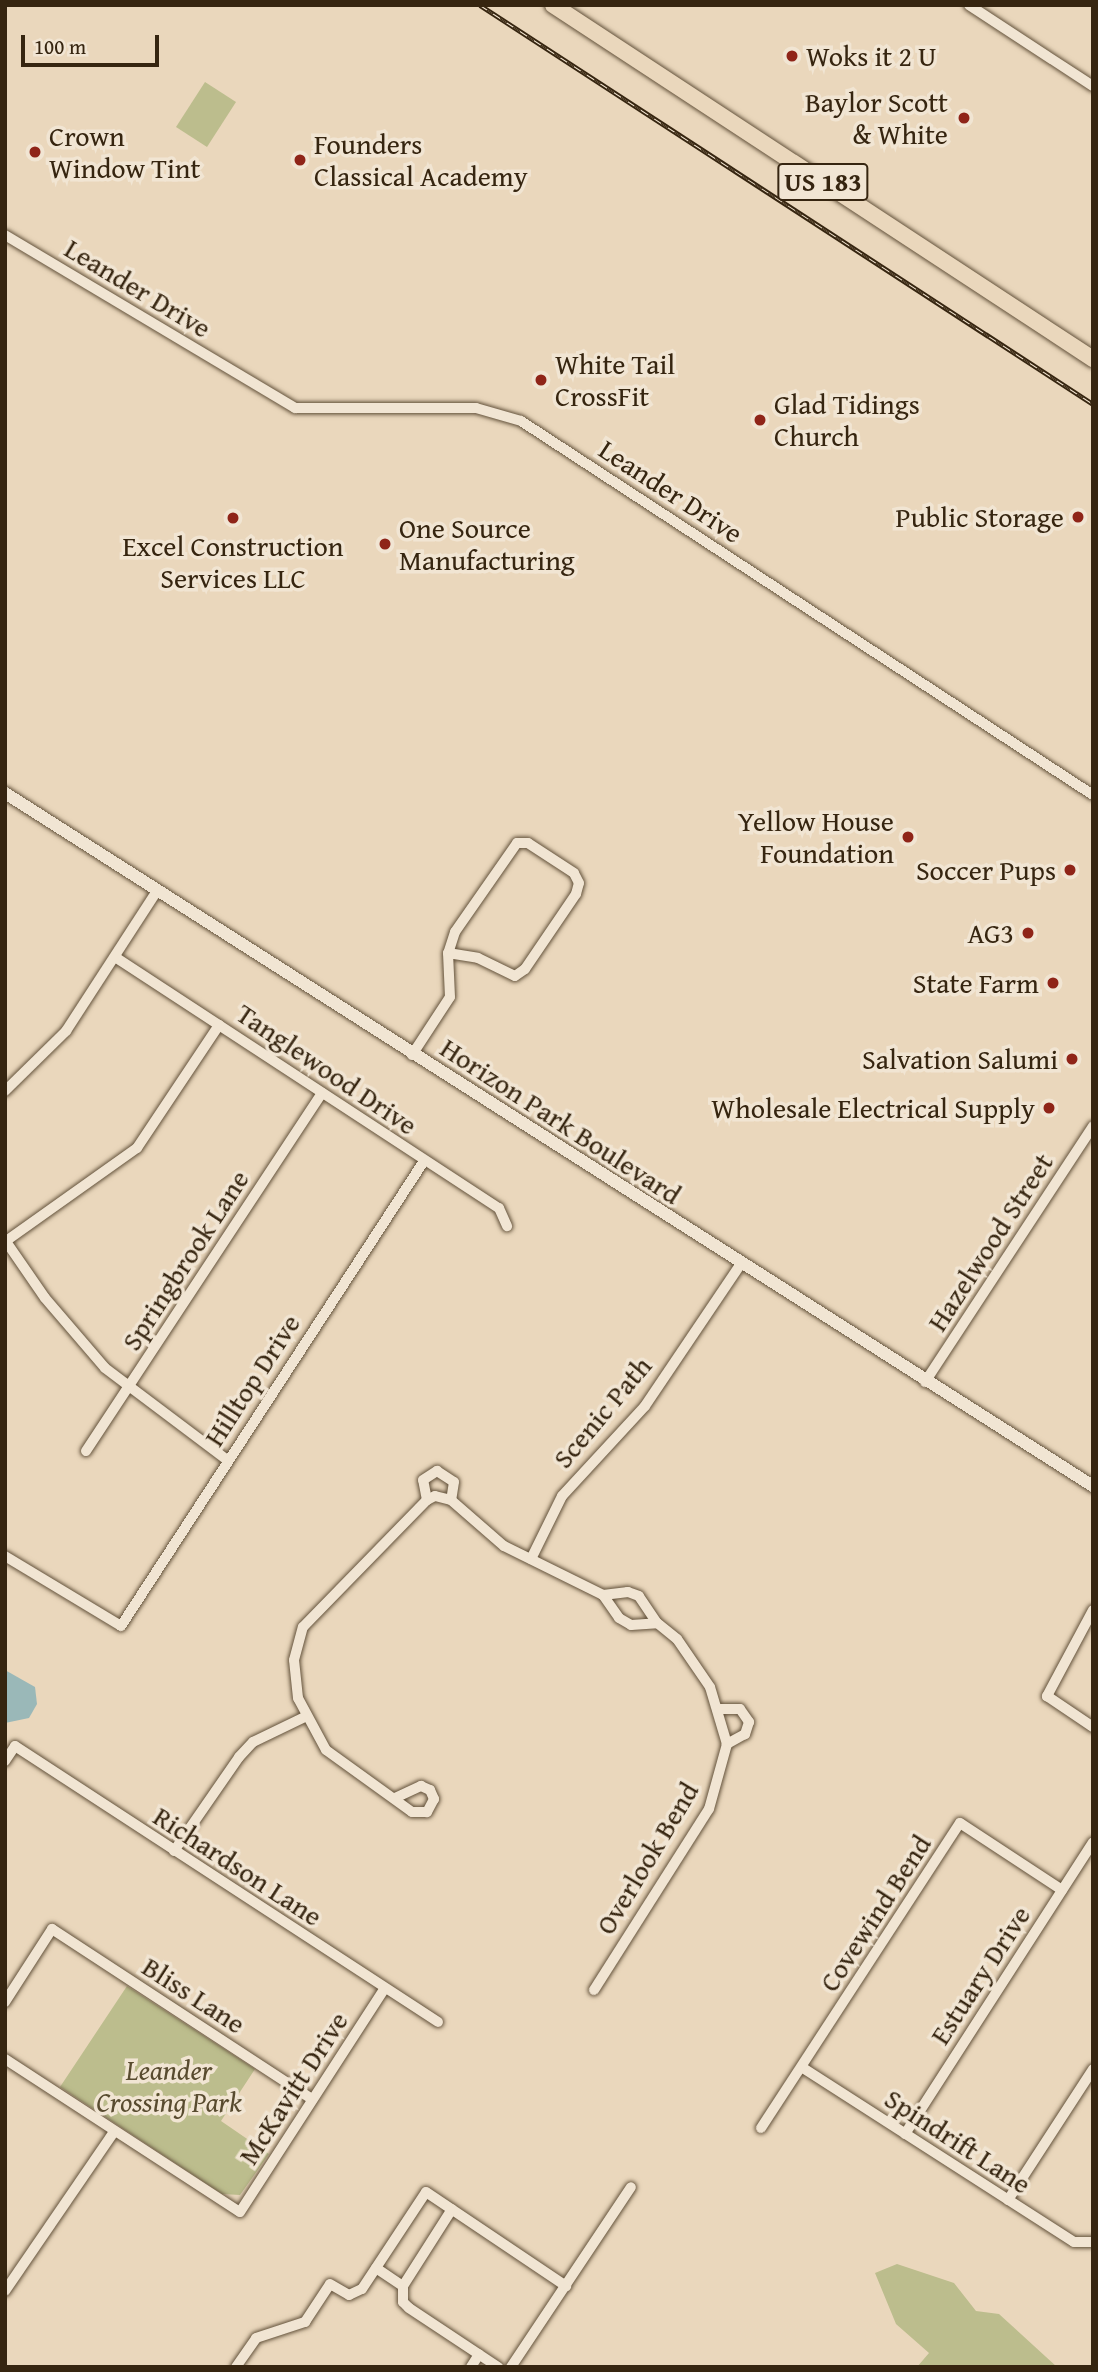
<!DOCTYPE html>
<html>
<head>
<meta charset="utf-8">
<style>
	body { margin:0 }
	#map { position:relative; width:1098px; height:2372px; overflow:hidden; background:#ead7bc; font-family:"Gentium Book Plus",serif }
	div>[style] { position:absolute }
	.green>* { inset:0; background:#bcbd8d }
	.water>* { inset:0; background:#9ab8b8 }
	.roads { filter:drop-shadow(0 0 2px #63523b) drop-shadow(0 0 2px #63523b) }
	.minor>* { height:10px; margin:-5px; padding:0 5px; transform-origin:5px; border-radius:5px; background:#f1e5d3 }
	.tertiary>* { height:12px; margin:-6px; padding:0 6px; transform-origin:6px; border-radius:6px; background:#f1e5d3 }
	.primary>* { height:16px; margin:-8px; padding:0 8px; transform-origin:8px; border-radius:8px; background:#ead7bc }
	.rail>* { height:5px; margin-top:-2.5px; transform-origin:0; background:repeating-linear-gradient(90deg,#f1e5d3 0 8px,#362510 0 16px); box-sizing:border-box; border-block:2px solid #362510 }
	.dots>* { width:19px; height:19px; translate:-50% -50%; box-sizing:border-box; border:4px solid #f1e5d3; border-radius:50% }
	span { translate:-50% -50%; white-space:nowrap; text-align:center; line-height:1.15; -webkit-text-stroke:7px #f1e5d3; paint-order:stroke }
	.shield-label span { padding:2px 5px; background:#f1e5d3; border:2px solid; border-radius:5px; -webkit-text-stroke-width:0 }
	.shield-label { font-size:26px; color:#362510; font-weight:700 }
	.poi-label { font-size:28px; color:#362510 }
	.left { translate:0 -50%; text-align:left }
	.right { translate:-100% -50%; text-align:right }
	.street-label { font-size:28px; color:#362510 }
	.park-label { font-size:28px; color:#584b2f; font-style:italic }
	.frame { position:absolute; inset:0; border:7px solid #362510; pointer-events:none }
	.scale { position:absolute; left:21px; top:35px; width:138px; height:32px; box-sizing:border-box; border:4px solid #362510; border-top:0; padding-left:9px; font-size:21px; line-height:24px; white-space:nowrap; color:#362510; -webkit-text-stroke:5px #f1e5d3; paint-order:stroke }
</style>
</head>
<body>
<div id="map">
	<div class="green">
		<i style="clip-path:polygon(205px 82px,236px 102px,207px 147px,176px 127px)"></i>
		<i style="clip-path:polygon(127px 1986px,255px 2069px,221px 2121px,269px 2154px,240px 2195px,222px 2194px,60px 2087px)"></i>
		<i style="clip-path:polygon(897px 2264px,954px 2283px,976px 2311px,999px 2314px,1057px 2367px,917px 2367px,929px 2353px,896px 2324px,875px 2273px)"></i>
	</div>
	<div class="water">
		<i style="clip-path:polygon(5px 1670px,35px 1687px,37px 1704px,29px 1718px,5px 1723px)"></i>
	</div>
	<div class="roads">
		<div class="minor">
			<i style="left:969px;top:5px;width:148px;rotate:33.2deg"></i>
			<i style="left:5px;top:235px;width:338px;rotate:30.8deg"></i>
			<i style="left:295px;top:408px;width:181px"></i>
			<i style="left:476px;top:408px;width:47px;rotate:16.1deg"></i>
			<i style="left:521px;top:421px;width:683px;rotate:33.18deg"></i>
			<i style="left:115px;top:957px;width:459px;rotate:33.2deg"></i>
			<i style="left:499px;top:1208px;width:20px;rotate:66deg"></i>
			<i style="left:412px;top:1055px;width:69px;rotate:-56.8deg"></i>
			<i style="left:450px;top:997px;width:44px;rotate:-92.6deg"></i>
			<i style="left:448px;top:953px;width:30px;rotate:9deg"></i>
			<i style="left:478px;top:958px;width:41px;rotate:25.9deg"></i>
			<i style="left:515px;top:976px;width:12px;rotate:-35deg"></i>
			<i style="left:525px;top:969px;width:91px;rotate:-55.8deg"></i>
			<i style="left:576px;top:894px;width:11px;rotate:-75deg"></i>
			<i style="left:579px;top:883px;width:11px;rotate:-117deg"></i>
			<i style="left:574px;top:873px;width:55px;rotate:-146.9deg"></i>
			<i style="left:528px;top:843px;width:11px;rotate:180deg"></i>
			<i style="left:517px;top:843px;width:108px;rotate:124.9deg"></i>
			<i style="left:455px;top:932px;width:22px;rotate:108deg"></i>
			<i style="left:5px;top:1091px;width:86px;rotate:-44.5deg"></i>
			<i style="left:66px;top:1031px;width:167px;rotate:-57deg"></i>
			<i style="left:5px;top:1240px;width:70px;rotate:55.4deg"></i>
			<i style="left:45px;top:1298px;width:92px;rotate:49.4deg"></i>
			<i style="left:105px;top:1368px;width:153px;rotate:37deg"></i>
			<i style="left:6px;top:1241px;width:161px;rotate:-35.4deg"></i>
			<i style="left:137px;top:1148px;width:148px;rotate:-56.3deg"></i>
			<i style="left:925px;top:1382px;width:306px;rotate:-56.7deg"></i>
			<i style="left:86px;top:1451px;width:429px;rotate:-56.6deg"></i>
			<i style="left:427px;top:1500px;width:20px;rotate:-101deg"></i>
			<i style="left:423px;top:1480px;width:17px;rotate:-33deg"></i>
			<i style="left:437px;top:1471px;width:20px;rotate:33deg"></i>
			<i style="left:454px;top:1482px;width:18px;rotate:99deg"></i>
			<i style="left:5px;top:1556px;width:135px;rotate:31.1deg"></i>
			<i style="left:121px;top:1626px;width:555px;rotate:-56.91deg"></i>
			<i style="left:531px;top:1559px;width:70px;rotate:-63.8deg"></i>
			<i style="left:562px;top:1496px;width:122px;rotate:-47.3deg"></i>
			<i style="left:645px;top:1406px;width:170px;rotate:-56deg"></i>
			<i style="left:1093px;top:1610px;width:98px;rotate:118.1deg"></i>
			<i style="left:1047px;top:1696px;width:55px;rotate:34deg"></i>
			<i style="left:720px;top:1709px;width:20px"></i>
			<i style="left:740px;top:1709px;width:16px;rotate:55deg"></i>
			<i style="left:749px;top:1722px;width:13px;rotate:108deg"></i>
			<i style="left:745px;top:1734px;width:21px;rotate:151deg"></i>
			<i style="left:5px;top:1761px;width:18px;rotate:-56deg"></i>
			<i style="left:15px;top:1746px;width:505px;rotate:33.12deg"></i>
			<i style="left:395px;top:1798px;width:29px;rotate:-25deg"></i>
			<i style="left:421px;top:1786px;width:10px;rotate:24deg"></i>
			<i style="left:430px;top:1790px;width:10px;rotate:66deg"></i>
			<i style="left:434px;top:1799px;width:15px;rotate:118deg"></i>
			<i style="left:427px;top:1812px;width:15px;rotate:180deg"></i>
			<i style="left:412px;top:1812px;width:106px;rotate:-144.2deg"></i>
			<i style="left:326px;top:1750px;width:59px;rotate:-118.3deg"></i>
			<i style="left:298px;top:1698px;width:38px;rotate:-96deg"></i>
			<i style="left:294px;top:1660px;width:34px;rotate:-75deg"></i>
			<i style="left:303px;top:1627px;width:177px;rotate:-45.7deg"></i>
			<i style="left:427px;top:1500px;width:9px;rotate:-27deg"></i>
			<i style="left:435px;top:1496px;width:16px;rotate:14deg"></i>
			<i style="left:451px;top:1500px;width:70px;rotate:41deg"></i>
			<i style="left:504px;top:1546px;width:110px;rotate:26.3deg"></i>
			<i style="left:603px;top:1595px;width:28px;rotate:55deg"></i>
			<i style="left:619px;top:1618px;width:14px;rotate:30deg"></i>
			<i style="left:631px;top:1625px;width:26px;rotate:-4deg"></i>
			<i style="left:174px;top:1851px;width:114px;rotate:-55.3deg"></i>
			<i style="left:239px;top:1757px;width:21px;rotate:-47deg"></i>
			<i style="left:253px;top:1742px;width:58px;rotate:-25.7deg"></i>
			<i style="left:594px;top:1990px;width:214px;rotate:-57.6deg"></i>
			<i style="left:709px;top:1809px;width:67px;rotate:-74.5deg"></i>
			<i style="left:727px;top:1744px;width:59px;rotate:-106.6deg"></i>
			<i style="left:710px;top:1687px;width:58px;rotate:-124.5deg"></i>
			<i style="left:677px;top:1639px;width:26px;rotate:-141deg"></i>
			<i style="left:657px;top:1623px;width:32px;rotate:-124deg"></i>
			<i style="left:639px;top:1596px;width:12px;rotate:-160deg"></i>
			<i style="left:628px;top:1592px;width:25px;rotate:173deg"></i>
			<i style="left:5px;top:2002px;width:87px;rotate:-57.2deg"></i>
			<i style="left:52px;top:1929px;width:311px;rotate:33.2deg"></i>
			<i style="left:5px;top:2059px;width:280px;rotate:33.1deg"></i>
			<i style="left:240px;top:2212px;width:265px;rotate:-57.1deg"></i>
			<i style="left:803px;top:2068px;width:322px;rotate:32.7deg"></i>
			<i style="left:1074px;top:2242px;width:19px"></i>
			<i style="left:761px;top:2128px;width:364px;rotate:-56.9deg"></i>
			<i style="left:960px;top:1823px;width:122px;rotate:33.3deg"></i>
			<i style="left:905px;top:2134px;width:347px;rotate:-57.2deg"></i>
			<i style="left:1008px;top:2200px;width:156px;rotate:-57deg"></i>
			<i style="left:376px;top:2268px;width:32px;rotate:34deg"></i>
			<i style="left:403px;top:2286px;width:91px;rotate:-57.5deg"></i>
			<i style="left:403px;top:2286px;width:16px;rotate:90deg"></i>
			<i style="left:403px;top:2302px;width:8px;rotate:45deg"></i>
			<i style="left:409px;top:2308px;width:107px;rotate:33.5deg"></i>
			<i style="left:5px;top:2291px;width:193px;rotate:-55.6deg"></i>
			<i style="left:236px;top:2367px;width:35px;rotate:-55deg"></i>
			<i style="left:256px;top:2338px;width:52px;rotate:-18.1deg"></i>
			<i style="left:305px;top:2322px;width:45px;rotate:-56.7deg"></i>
			<i style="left:330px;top:2284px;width:22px;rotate:30deg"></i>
			<i style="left:349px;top:2295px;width:14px;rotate:-25deg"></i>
			<i style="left:362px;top:2289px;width:116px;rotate:-56.6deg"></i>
			<i style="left:426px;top:2192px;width:169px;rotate:33.9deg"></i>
			<i style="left:471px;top:2367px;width:15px;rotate:-58deg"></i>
			<i style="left:511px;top:2367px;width:216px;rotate:-56.3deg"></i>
		</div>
		<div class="tertiary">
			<i style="left:5px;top:793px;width:1290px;rotate:32.5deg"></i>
		</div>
		<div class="primary">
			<i style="left:553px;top:5px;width:646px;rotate:33.25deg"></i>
		</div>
	</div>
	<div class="rail">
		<i style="left:480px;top:5px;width:731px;rotate:33.06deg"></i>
	</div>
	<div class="dots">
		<i style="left:792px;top:56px;background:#8f2418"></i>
		<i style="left:964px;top:118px;background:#8f2418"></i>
		<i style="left:35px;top:152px;background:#8f2418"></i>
		<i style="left:300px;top:160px;background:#8f2418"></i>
		<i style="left:541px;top:380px;background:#8f2418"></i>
		<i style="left:760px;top:420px;background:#8f2418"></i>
		<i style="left:1078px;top:517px;background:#8f2418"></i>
		<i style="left:233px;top:518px;background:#8f2418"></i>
		<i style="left:385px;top:544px;background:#8f2418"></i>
		<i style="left:908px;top:837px;background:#8f2418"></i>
		<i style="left:1070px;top:870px;background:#8f2418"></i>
		<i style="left:1028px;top:933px;background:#8f2418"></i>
		<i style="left:1053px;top:983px;background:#8f2418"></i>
		<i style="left:1072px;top:1059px;background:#8f2418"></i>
		<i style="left:1049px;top:1108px;background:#8f2418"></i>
	</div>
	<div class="shield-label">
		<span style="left:823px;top:182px">US 183</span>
	</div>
	<div class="poi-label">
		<span class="left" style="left:806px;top:56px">Woks it 2 U</span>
		<span class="right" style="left:948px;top:118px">Baylor Scott<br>&amp; White</span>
		<span class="left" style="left:49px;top:152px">Crown<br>Window Tint</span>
		<span class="left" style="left:314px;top:160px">Founders<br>Classical Academy</span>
		<span class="left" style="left:555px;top:380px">White Tail<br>CrossFit</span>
		<span class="left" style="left:774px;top:420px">Glad Tidings<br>Church</span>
		<span class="right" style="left:1064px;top:517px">Public Storage</span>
		<span class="left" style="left:399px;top:544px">One Source<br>Manufacturing</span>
		<span style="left:233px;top:562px">Excel Construction<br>Services LLC</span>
		<span class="right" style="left:894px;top:837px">Yellow House<br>Foundation</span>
		<span class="right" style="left:1056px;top:870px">Soccer Pups</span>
		<span class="right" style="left:1014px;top:933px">AG3</span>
		<span class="right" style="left:1039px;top:983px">State Farm</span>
		<span class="right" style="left:1058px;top:1059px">Salvation Salumi</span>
		<span class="right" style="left:1035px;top:1108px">Wholesale Electrical Supply</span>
	</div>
	<div class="street-label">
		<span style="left:138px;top:288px;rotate:31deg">Leander Drive</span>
		<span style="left:671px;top:491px;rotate:33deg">Leander Drive</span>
		<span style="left:327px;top:1069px;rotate:34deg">Tanglewood Drive</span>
		<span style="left:561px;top:1121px;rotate:33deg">Horizon Park Boulevard</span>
		<span style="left:990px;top:1242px;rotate:-57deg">Hazelwood Street</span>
		<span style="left:185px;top:1260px;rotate:-57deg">Springbrook Lane</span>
		<span style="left:252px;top:1380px;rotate:-57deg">Hilltop Drive</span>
		<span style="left:602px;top:1412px;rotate:-50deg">Scenic Path</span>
		<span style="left:647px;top:1858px;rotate:-59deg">Overlook Bend</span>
		<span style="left:238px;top:1866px;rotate:33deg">Richardson Lane</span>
		<span style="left:875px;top:1913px;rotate:-57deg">Covewind Bend</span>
		<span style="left:980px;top:1975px;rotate:-57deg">Estuary Drive</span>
		<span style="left:194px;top:1995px;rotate:33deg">Bliss Lane</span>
		<span style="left:293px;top:2088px;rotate:-57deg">McKavitt Drive</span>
		<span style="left:958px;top:2141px;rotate:33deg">Spindrift Lane</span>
	</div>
	<div class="park-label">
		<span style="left:169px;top:2086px">Leander<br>Crossing Park</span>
	</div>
	<div class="frame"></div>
	<div class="scale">100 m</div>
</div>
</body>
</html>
